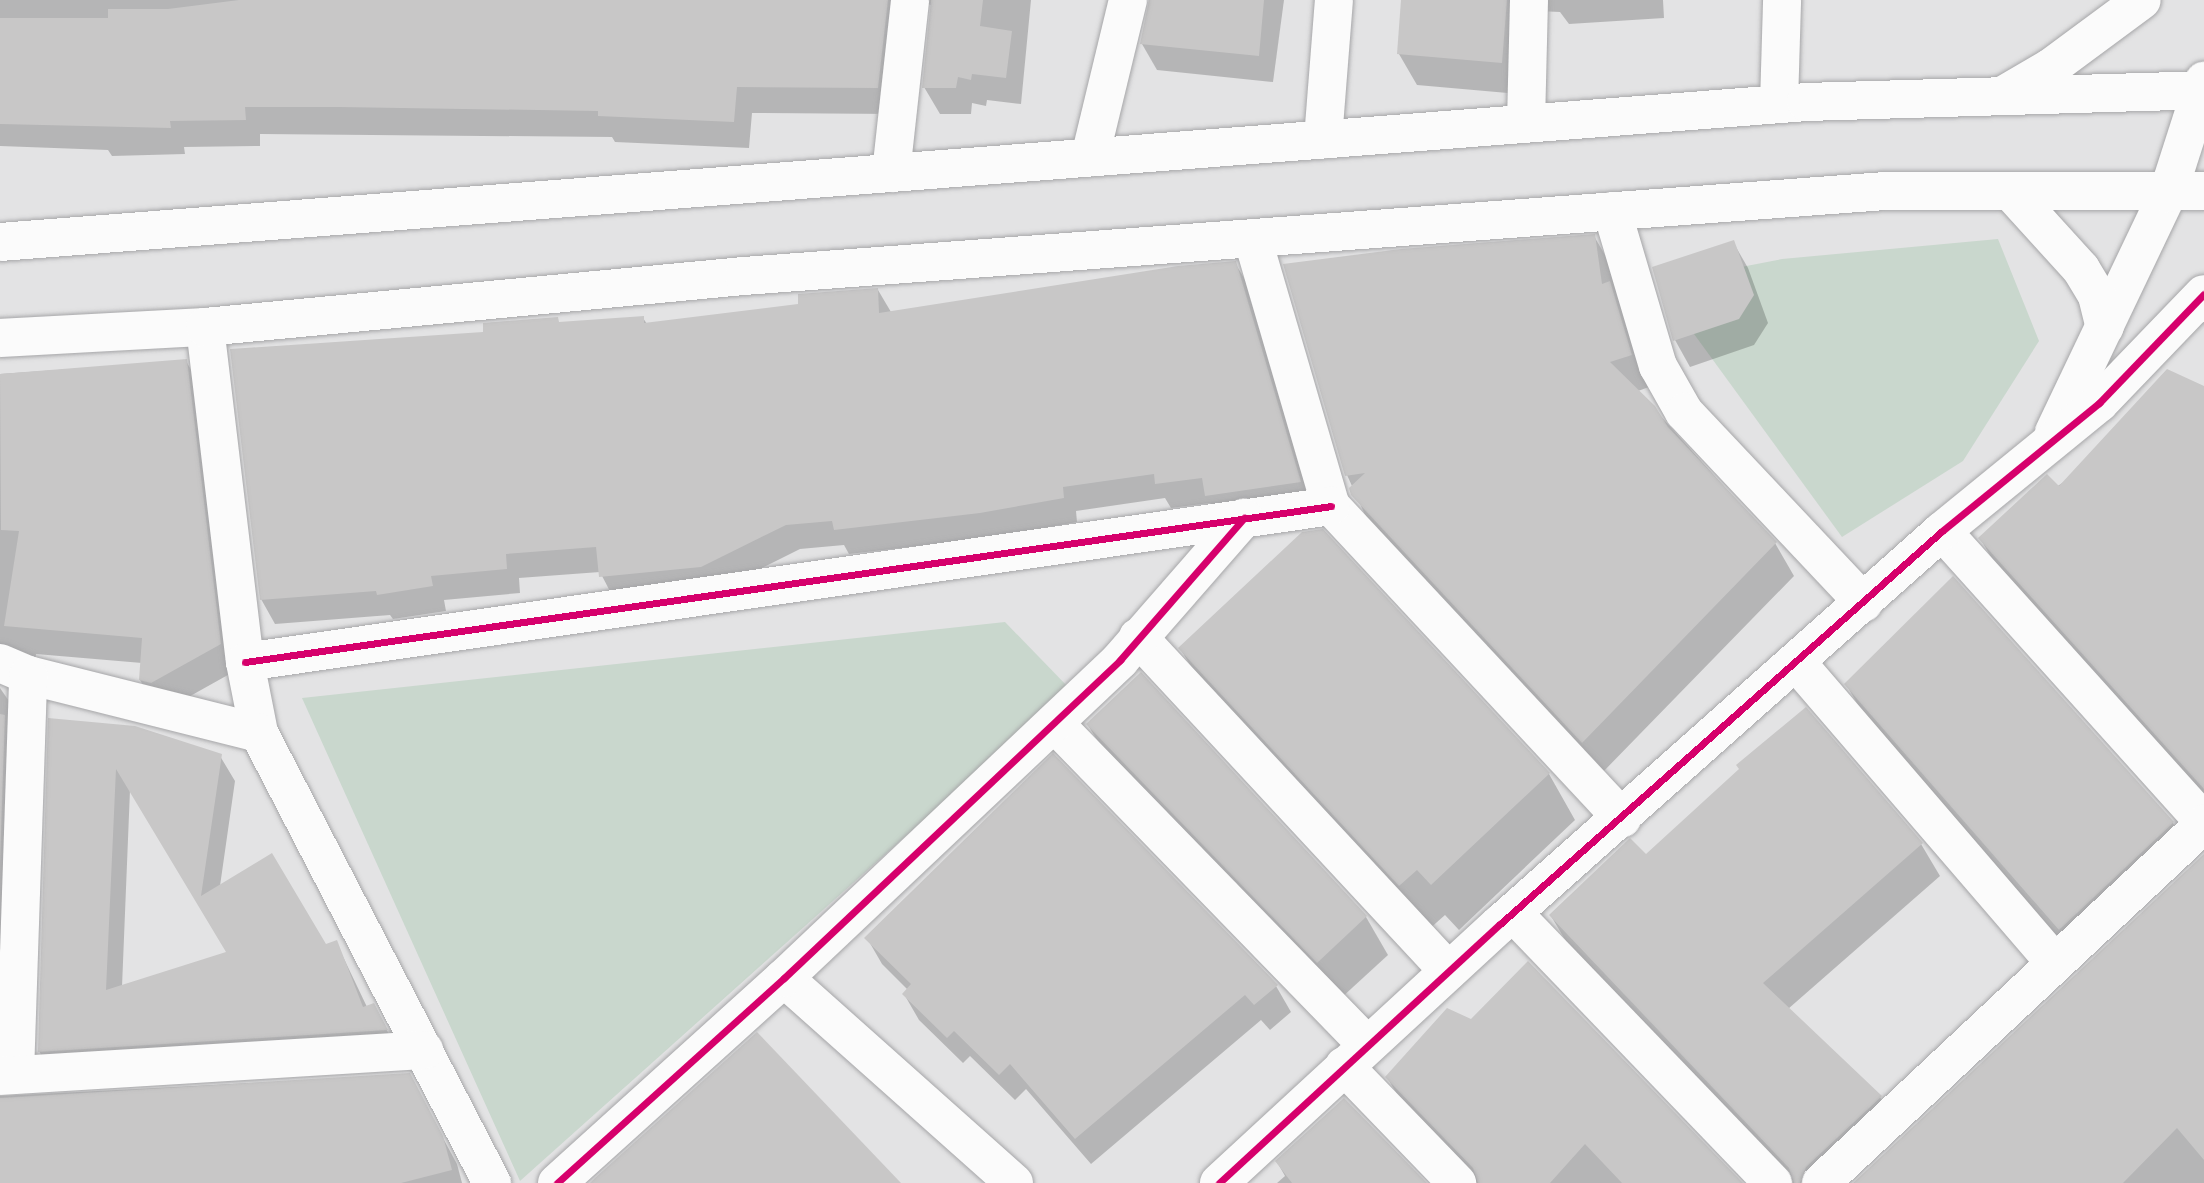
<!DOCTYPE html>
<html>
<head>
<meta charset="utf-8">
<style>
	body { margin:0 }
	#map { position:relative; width:2204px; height:1183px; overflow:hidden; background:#e3e3e4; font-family:Literata,serif }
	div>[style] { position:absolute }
	.green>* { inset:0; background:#c9d7cd }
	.shadow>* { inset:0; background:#0003 }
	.building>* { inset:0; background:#c8c7c7 }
	.roads { filter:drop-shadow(0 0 2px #a6a6a8) drop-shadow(0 0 2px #a6a6a8) }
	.minor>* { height:38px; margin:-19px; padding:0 19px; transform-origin:19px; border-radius:19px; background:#fbfbfb }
	.major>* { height:38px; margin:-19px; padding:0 19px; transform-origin:19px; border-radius:19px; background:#fbfbfb }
	.cycleway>* { height:7px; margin:-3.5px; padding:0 3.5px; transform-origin:3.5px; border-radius:3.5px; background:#d6006c }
	span { translate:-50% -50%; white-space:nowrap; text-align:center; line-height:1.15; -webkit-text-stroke:5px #fff; paint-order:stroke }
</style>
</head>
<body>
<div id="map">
	<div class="green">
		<i style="clip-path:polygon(1998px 239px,2039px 341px,1963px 461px,1842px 537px,1694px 334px,1664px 282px,1782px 259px)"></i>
		<i style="clip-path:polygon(1005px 622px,1070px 689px,520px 1181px,302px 698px)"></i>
	</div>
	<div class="shadow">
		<i style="clip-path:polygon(0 0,1031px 0,1021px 104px,987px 100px,986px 106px,972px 103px,971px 114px,940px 114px,924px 87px,933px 6px,928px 4px,893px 114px,752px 113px,749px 148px,615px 142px,612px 137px,260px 134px,260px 146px,184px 147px,185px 154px,112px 156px,108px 150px,0 146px)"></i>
		<i style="clip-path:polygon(1150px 0,1284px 0,1273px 82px,1157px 70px,1142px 44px)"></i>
		<i style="clip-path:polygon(1402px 0,1663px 0,1664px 18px,1569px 24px,1560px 12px,1537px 11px,1519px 94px,1417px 85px,1399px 54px)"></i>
		<i style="clip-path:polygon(1594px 236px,1613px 269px,1617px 296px,1628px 316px,1649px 387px,1638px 391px,1775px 543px,1794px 576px,1601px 774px,1371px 528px,1347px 475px)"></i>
		<i style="clip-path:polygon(1733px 242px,1748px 268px,1768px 323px,1754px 345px,1690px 367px,1675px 340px)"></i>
		<i style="clip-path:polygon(1235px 263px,1250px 288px,1314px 507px,1220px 520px,1210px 503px,1171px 508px,1165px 498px,1076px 511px,1077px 522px,995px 537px,849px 554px,844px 545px,800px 549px,716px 591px,615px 601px,600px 572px,519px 578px,520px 593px,444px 600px,446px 611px,393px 619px,390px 615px,275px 624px,261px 599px,485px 334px,643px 318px,647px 324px,800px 306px,878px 290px,891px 312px)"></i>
		<i style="clip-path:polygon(186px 361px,201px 387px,235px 671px,167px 709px,156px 706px,140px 680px,142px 663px,36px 654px,34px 673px,0 677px,0 374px)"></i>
		<i style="clip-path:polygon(2204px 388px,2204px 799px,1999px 571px,1980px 538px)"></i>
		<i style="clip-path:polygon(1180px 648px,1549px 774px,1575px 820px,1459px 930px,1445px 915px,1427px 931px,1207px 694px)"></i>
		<i style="clip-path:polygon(1846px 684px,2173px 823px,2193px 858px,2080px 964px,1866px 719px)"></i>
		<i style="clip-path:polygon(0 688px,20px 717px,0 1089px)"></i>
		<i style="clip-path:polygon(evenodd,50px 720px,220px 756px,235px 781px,220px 886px,325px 946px,336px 942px,367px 1007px,373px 1005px,401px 1056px,54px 1077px,39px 1051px,50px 720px,130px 790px,228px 954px,122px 987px,130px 790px)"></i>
		<i style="clip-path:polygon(1088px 725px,1366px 917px,1388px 955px,1340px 999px,1110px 762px)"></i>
		<i style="clip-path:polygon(1921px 844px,1940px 876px,1788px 1009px,1880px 1097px,1899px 1129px,1842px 1183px,1793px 1183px,1570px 948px,1551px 916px,1646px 856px)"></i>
		<i style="clip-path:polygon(2204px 856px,2204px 1183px,1856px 1183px)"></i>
		<i style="clip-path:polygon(867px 938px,1276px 986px,1291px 1012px,1270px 1030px,1261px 1020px,1091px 1164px,1026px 1089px,1015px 1100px,970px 1056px,963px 1063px,919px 1020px,904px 994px,908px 990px,882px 964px)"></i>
		<i style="clip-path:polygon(409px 1075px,457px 1164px,462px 1183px,0 1183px,0 1096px)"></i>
		<i style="clip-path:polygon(1387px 1077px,1740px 1183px,1477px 1183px,1406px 1110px)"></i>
		<i style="clip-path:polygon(1277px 1162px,1424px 1183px,1277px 1183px,1285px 1176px)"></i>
	</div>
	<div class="building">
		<i style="clip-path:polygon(239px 0,888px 0,878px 88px,737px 87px,734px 122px,598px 116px,598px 111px,339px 107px,245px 107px,246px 120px,170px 121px,171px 128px,0 124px,0 18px,108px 18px,108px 9px,168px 9px)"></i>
		<i style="clip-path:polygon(931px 0,983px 0,980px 26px,1012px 31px,1006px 78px,972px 74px,971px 80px,958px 77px,956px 88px,922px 88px)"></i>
		<i style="clip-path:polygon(1149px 0,1264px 0,1259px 56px,1140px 44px)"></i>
		<i style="clip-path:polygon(1401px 0,1507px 0,1502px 63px,1397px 54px)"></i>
		<i style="clip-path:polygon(1595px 234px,1602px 284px,1610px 281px,1632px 355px,1610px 362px,1655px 406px,1668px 427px,1777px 542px,1582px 743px,1351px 495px,1349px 488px,1365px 473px,1345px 476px,1283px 264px,1401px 249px)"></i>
		<i style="clip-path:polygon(1734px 240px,1754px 295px,1739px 319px,1673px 341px,1652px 267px)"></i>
		<i style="clip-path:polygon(1236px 261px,1301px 482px,1205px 496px,1202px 478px,1155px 484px,1154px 474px,1063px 487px,1064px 498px,980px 513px,834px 530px,832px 521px,786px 525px,701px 567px,599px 577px,596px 547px,506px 554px,507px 569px,431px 576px,433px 586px,377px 595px,376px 591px,260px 600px,230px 349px,483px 332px,483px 323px,558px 317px,559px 322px,644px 316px,644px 323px,798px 304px,798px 294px,878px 288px,879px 313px,1178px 266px)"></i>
		<i style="clip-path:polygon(187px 359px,221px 644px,151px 683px,139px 680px,142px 638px,4px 626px,19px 531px,1px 530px,0 374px)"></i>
		<i style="clip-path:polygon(2167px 369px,2204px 386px,2204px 789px,1978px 538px,2047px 474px,2059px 486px)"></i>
		<i style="clip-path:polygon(1323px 529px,1550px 773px,1431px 885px,1417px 870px,1399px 886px,1178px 648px,1302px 532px)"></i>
		<i style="clip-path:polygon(1953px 576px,2174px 822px,2059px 930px,1844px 684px)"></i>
		<i style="clip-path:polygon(1141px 672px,1367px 916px,1317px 963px,1086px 724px)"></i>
		<i style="clip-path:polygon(1806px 707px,1923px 843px,1763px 983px,1882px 1096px,1806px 1167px,1800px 1183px,1794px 1183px,1789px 1168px,1549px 915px,1630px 838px,1646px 854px,1739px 769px,1736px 765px)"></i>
		<i style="clip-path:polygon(0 714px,5px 715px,0 863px)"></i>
		<i style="clip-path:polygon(evenodd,48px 718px,135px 726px,222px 754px,201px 896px,272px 853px,326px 944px,337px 940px,363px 1007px,374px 1003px,388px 1030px,38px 1052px,48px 718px,116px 769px,226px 952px,106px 990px,116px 769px)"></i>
		<i style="clip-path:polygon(1053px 753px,1278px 985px,1254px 1005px,1245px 995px,1075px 1139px,1010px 1064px,999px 1075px,954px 1031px,947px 1038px,902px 994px,911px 984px,864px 938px)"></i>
		<i style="clip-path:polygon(2204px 854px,2204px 1160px,2177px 1128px,2123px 1183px,1853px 1183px)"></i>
		<i style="clip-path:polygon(1528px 961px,1743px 1183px,1622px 1183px,1585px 1144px,1550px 1183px,1478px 1183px,1473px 1168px,1385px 1077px,1447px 1008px,1471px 1019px)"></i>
		<i style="clip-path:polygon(757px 1032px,901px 1183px,590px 1183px,595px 1178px)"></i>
		<i style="clip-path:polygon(410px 1073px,443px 1136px,452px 1170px,401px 1183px,0 1183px,0 1098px)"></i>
		<i style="clip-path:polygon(1344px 1098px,1427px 1183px,1292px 1183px,1275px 1161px)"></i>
	</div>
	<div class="roads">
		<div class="minor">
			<i style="left:1779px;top:104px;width:104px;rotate:-88.3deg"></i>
			<i style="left:1526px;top:123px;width:123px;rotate:-88.6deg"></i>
			<i style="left:1323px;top:139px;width:139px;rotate:-85.5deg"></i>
			<i style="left:1090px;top:157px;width:162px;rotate:-76.4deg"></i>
			<i style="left:891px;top:173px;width:174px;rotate:-83.7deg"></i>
			<i style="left:1612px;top:211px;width:162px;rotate:73.5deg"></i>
			<i style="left:1658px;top:366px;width:53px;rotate:60.5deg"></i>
			<i style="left:1684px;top:412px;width:262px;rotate:46.7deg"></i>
			<i style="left:1253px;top:240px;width:277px;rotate:73.7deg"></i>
			<i style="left:1331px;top:506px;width:427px;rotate:47deg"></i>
			<i style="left:205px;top:327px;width:337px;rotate:83.2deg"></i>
			<i style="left:245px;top:662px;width:72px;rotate:78.8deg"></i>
			<i style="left:259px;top:733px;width:507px;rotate:62.63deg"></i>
			<i style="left:2054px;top:432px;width:265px;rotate:-64.5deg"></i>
			<i style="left:2168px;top:193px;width:118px;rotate:-72.2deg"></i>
			<i style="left:1942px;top:531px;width:392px;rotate:48deg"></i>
			<i style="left:1138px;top:637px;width:456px;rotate:47.1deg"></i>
			<i style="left:245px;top:662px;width:1097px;rotate:-8.17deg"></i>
			<i style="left:0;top:663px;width:30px;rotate:23deg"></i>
			<i style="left:28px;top:675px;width:238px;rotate:14.1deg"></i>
			<i style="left:1797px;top:663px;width:396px;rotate:49.3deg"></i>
			<i style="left:1054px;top:723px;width:449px;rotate:45.8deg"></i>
			<i style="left:1513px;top:913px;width:375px;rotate:46.1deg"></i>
			<i style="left:784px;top:978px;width:308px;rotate:41.7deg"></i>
			<i style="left:1344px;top:1066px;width:163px;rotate:46deg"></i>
			<i style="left:15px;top:1074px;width:399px;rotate:-88.1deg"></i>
			<i style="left:0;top:1076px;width:425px;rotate:-3.5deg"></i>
			<i style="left:557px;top:1183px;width:306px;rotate:-42.1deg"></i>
			<i style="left:784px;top:978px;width:463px;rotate:-43.4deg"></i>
			<i style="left:1120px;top:660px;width:189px;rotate:-48.9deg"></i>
			<i style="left:1219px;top:1183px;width:382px;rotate:-42.7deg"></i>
			<i style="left:1500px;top:924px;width:591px;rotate:-41.64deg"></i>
			<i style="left:1942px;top:531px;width:203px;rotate:-39.2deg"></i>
			<i style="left:2099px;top:403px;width:151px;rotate:-46.1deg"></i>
			<i style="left:1821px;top:1183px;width:525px;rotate:-43.15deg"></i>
		</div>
		<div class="major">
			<i style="left:2002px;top:96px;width:56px;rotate:-30.3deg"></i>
			<i style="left:2050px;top:68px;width:114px;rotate:-36.5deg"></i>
			<i style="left:2011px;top:192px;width:104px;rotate:47.7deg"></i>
			<i style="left:2081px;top:269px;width:31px;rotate:59deg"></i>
			<i style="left:2097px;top:296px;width:32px;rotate:76deg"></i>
			<i style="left:0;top:242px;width:1811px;rotate:-4.43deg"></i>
			<i style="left:1806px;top:102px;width:398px;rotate:-1.7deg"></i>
			<i style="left:2198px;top:304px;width:6px;rotate:-18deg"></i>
			<i style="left:0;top:338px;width:205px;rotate:-3.1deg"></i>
			<i style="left:205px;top:327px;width:541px;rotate:-5.41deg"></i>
			<i style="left:744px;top:276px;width:1143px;rotate:-4.26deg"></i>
			<i style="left:1884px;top:191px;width:320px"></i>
		</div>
	</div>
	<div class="cycleway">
		<i style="left:245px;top:662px;width:1097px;rotate:-8.17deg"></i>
		<i style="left:557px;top:1183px;width:306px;rotate:-42.1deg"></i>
		<i style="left:784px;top:978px;width:463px;rotate:-43.4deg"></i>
		<i style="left:1120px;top:660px;width:189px;rotate:-48.9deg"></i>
		<i style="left:1219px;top:1183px;width:382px;rotate:-42.7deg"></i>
		<i style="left:1500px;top:924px;width:591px;rotate:-41.64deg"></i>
		<i style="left:1942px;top:531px;width:203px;rotate:-39.2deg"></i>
		<i style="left:2099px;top:403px;width:151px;rotate:-46.1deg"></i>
	</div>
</div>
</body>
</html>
